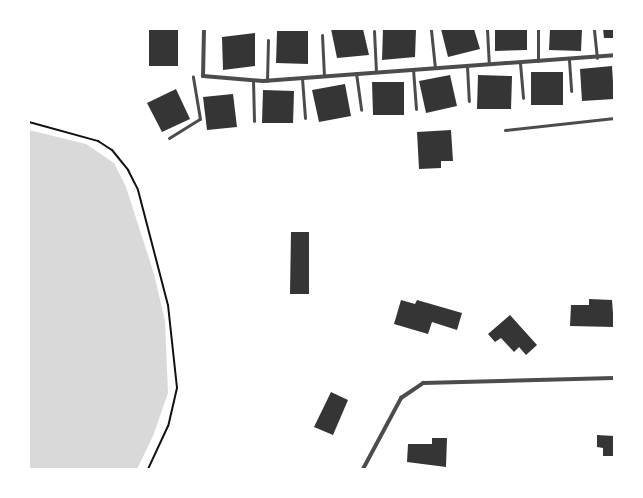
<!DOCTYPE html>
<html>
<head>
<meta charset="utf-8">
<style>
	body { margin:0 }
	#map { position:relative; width:643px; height:498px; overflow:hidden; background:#fff; font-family:Manrope,sans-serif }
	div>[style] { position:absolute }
	.water>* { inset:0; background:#d9d9d9 }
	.building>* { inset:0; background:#353535 }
	.path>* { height:2px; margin:-1px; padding:0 1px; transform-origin:1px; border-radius:1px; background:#111 }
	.service>* { height:3px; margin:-1.5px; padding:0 1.5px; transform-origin:1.5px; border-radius:1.5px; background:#4c4c4c }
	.minor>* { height:4px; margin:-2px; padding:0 2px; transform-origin:2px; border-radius:2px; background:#4c4c4c }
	span { translate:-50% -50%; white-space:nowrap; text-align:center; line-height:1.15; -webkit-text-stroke:4px #fff; paint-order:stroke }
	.frame { position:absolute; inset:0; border:30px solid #fff; pointer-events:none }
</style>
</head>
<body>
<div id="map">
	<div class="water">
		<i style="clip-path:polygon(29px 130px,86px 144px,114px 163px,126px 187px,154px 274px,165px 321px,168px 393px,153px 436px,137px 469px,29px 469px)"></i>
	</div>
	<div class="building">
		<i style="clip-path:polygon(149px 29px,178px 29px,178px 66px,149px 66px)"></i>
		<i style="clip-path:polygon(331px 29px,363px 29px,369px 55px,337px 58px)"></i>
		<i style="clip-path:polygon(383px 29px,416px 29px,415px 57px,382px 60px)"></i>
		<i style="clip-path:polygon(441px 29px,474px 29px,480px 49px,448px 57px)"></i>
		<i style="clip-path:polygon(495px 29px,527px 29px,527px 50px,495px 51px)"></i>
		<i style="clip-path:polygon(550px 29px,582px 29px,581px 51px,549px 50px)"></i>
		<i style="clip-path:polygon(603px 29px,614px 29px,614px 38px,604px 38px)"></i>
		<i style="clip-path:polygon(277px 31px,308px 31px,308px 64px,276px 63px)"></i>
		<i style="clip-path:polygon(255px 33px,255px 66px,223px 70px,222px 37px)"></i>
		<i style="clip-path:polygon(612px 66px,614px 99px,582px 101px,580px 69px)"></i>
		<i style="clip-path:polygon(531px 72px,563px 72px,563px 105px,531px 105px)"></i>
		<i style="clip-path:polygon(450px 75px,457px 106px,426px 113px,419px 81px)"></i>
		<i style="clip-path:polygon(478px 75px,512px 76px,511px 109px,477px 109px)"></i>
		<i style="clip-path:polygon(372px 82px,404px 82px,404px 115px,373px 115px)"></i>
		<i style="clip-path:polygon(345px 84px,351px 116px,319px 122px,312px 90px)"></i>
		<i style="clip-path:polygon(176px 89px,190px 119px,162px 132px,147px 103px)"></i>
		<i style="clip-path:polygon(263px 90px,294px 91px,293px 123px,262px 123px)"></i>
		<i style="clip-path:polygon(233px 94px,237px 127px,207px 130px,203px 97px)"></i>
		<i style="clip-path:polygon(451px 130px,453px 161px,441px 161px,441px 168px,419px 169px,417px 132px)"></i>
		<i style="clip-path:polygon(291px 232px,309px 232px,309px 294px,290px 294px)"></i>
		<i style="clip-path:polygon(589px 299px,612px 300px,614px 327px,570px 326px,571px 305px,589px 305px)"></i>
		<i style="clip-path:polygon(401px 300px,415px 304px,417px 300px,462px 313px,457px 330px,432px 322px,428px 334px,394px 324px)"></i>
		<i style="clip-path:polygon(510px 315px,537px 345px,526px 355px,519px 347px,514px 352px,501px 338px,495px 342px,488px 334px)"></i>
		<i style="clip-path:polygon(331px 392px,348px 400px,333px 435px,314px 427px)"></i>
		<i style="clip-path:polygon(597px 435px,614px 436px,614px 456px,603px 456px,603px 448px,597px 447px)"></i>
		<i style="clip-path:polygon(432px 438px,447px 438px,446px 467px,407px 462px,408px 444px,432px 444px)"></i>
	</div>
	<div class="path">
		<i style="left:29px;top:122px;width:72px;rotate:15.4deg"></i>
		<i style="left:98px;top:141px;width:17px;rotate:33deg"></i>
		<i style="left:112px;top:150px;width:26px;rotate:51deg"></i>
		<i style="left:128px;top:170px;width:22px;rotate:63deg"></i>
		<i style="left:138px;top:190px;width:119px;rotate:75.4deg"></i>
		<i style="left:168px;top:305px;width:83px;rotate:83.8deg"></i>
		<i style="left:177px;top:388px;width:39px;rotate:103deg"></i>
		<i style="left:168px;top:426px;width:47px;rotate:114.9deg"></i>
	</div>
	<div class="service">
		<i style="left:487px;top:29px;width:35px;rotate:87deg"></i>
		<i style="left:431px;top:30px;width:37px;rotate:84deg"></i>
		<i style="left:594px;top:30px;width:28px;rotate:84deg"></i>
		<i style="left:374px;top:31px;width:41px;rotate:87.2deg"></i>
		<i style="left:322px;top:35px;width:41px;rotate:87.2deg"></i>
		<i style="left:569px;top:60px;width:31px;rotate:86deg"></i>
		<i style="left:538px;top:61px;width:32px;rotate:-90deg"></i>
		<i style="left:520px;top:63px;width:35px;rotate:85deg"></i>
		<i style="left:467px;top:66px;width:35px;rotate:87deg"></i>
		<i style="left:413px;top:69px;width:40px;rotate:85.7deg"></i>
		<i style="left:356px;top:73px;width:37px;rotate:82deg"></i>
		<i style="left:302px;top:78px;width:40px;rotate:85.7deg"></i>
		<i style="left:253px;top:80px;width:41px;rotate:88.6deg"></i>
		<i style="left:267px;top:81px;width:41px;rotate:-88.6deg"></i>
		<i style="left:505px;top:130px;width:110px;rotate:-6.3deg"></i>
		<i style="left:169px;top:138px;width:36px;rotate:-32deg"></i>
		<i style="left:200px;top:119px;width:43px;rotate:-99.5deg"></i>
	</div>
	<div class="minor">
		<i style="left:204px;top:29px;width:47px;rotate:91.2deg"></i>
		<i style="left:203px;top:76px;width:60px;rotate:4.8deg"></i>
		<i style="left:263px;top:81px;width:352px;rotate:-4.2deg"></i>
		<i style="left:363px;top:469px;width:81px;rotate:-61.8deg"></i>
		<i style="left:401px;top:398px;width:27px;rotate:-34deg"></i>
		<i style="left:423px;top:383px;width:191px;rotate:-1.5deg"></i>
	</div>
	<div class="frame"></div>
</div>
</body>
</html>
